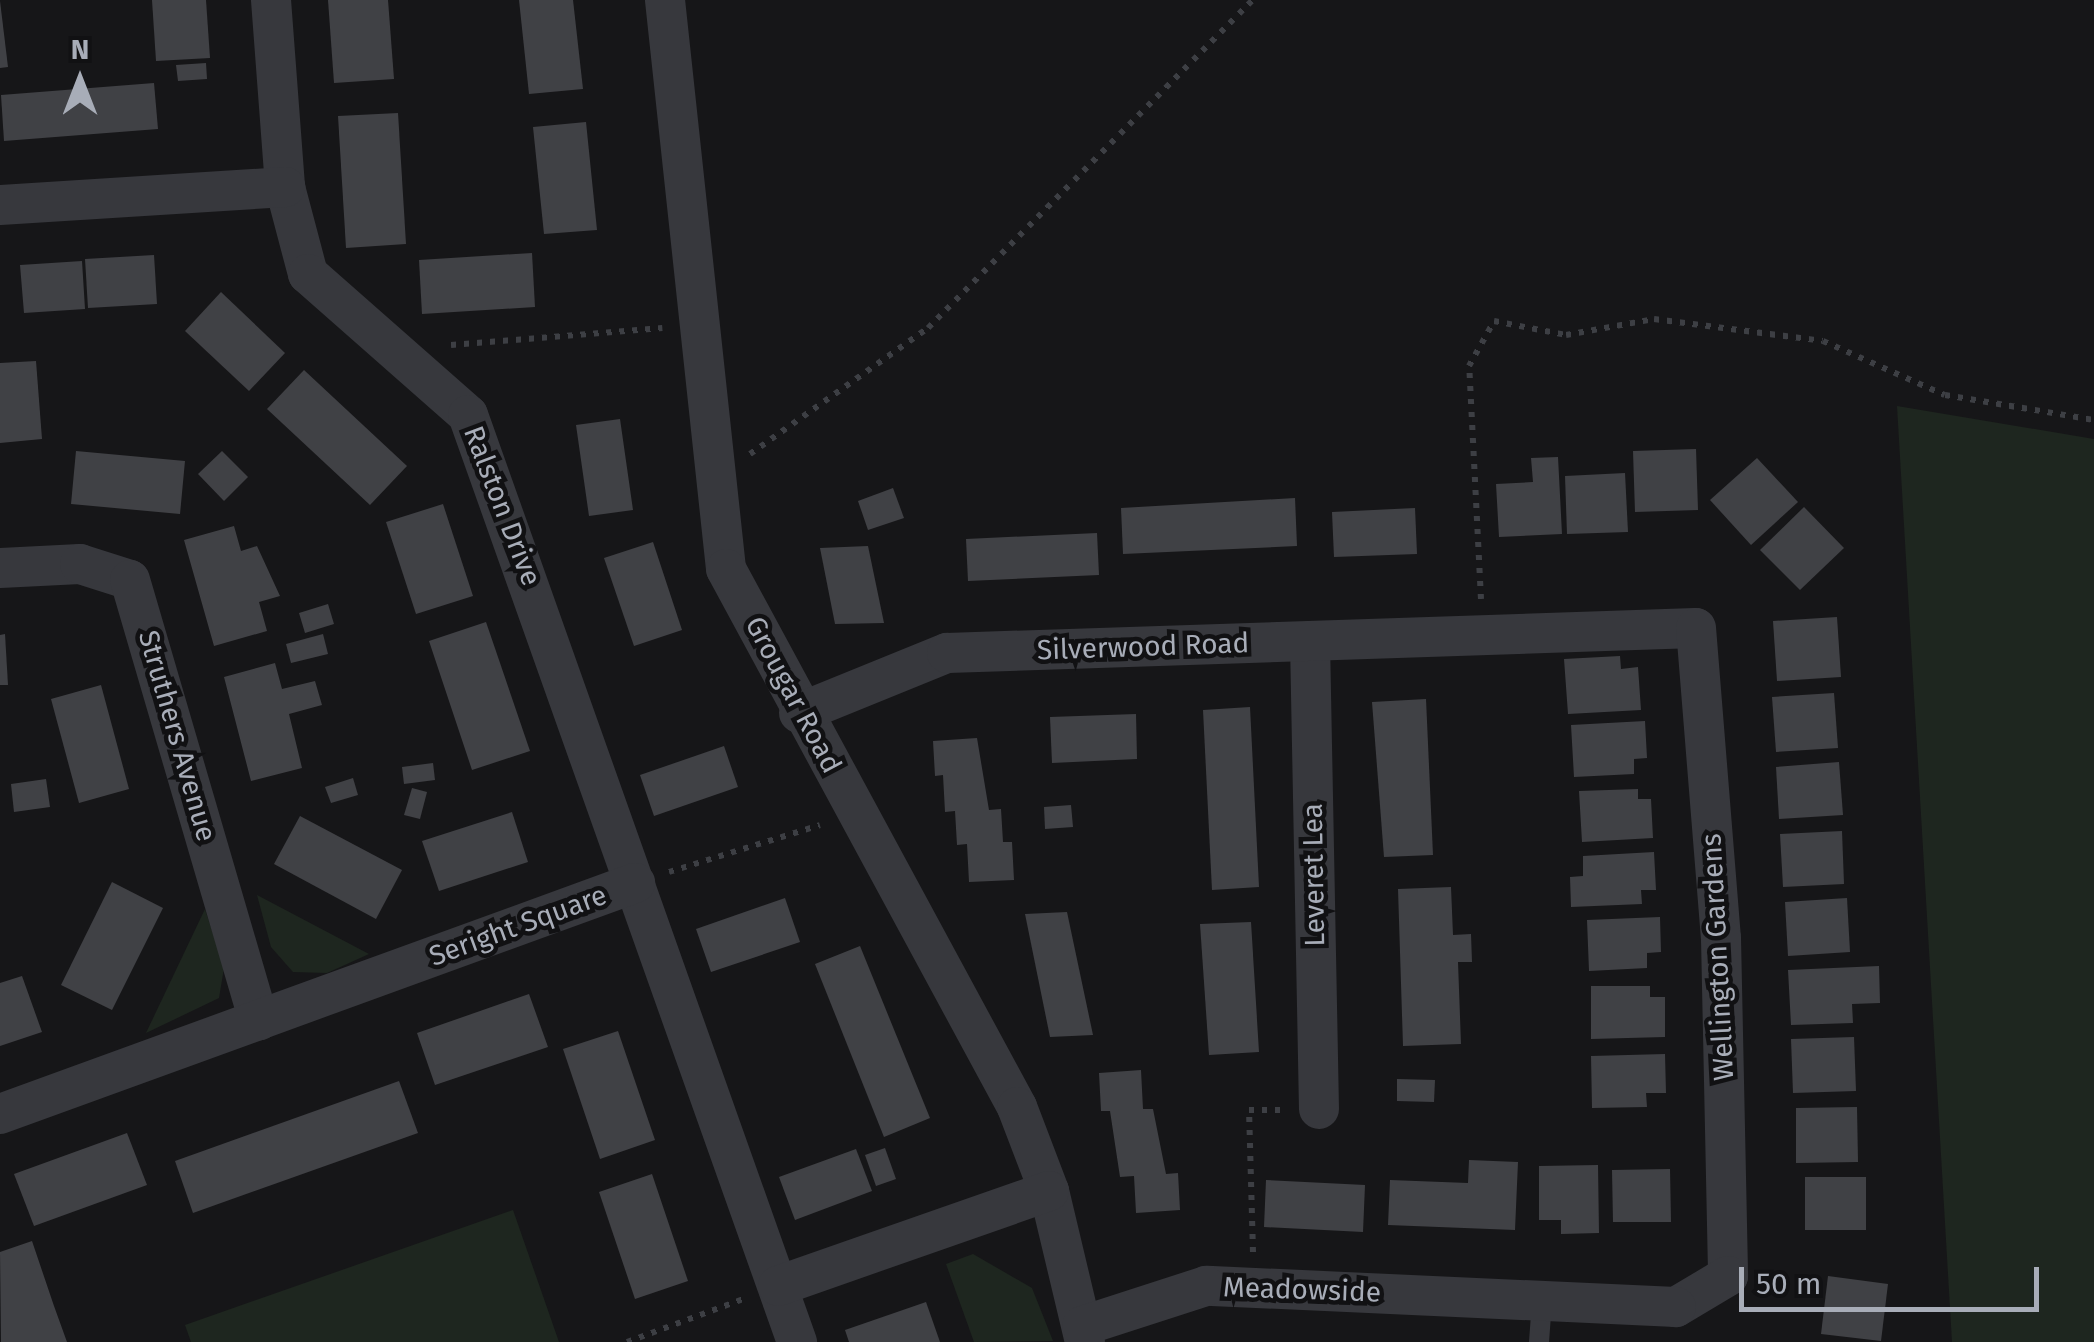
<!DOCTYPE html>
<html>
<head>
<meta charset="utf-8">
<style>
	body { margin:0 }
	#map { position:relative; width:2094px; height:1342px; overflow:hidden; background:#161618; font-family:"Fira Sans",sans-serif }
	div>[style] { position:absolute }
	.green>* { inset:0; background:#1e261f }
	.building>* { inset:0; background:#404145 }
	.path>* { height:6px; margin-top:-3px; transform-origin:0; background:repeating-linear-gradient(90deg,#3d3f44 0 5px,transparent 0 13px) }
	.service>* { height:20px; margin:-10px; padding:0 10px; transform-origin:10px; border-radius:10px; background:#37383d }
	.minor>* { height:40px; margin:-20px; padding:0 20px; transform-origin:20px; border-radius:20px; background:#37383d }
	span { translate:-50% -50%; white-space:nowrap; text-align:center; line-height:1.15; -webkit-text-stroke:9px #111113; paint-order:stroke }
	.street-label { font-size:28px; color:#a8adb8 }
	.north { position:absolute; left:30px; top:30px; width:100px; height:100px; -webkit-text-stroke:8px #111113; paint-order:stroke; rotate:0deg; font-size:28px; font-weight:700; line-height:40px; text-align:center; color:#a8adb8 }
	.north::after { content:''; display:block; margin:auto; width:35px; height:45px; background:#a8adb8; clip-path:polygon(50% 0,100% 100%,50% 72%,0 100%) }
	.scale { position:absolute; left:1739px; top:1267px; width:300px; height:45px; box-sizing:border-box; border:5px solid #a8adb8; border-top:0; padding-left:12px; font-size:30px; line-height:35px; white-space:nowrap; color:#a8adb8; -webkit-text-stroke:8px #111113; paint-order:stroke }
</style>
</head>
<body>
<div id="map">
	<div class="green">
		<i style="clip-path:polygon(1897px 406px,2094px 439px,2094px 1342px,1952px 1342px)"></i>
		<i style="clip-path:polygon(257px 895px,369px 954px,327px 973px,293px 972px,271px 947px)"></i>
		<i style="clip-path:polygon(205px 909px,224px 968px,219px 998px,146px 1033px)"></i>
		<i style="clip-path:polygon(513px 1210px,559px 1342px,191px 1342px,185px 1325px)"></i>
		<i style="clip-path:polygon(973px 1254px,1032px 1288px,1053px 1341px,974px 1342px,946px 1264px)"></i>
	</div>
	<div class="building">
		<i style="clip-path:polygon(152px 0,206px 0,210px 58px,156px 61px)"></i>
		<i style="clip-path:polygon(328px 0,388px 0,394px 79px,334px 83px)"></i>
		<i style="clip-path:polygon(519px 0,573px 0,583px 89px,529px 94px)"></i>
		<i style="clip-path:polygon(0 1px,8px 67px,0 68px)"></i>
		<i style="clip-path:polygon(206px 63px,207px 79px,178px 81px,176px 65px)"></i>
		<i style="clip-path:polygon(154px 83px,158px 129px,4px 141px,1px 95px)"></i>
		<i style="clip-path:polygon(398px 113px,406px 244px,346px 248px,338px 116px)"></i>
		<i style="clip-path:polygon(586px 122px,597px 230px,544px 234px,533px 127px)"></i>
		<i style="clip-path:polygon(532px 253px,535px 307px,422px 314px,419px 260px)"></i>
		<i style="clip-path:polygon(154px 255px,157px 304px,88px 308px,85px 259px)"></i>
		<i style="clip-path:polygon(82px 261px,85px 309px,24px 313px,20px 265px)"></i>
		<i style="clip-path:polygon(221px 292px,285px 353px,249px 391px,185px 331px)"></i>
		<i style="clip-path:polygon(36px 361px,42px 439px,0 443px,0 363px)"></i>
		<i style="clip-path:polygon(304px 370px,407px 466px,370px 505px,267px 409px)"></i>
		<i style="clip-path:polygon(620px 419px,633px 510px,589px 516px,576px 425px)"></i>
		<i style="clip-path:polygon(1696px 449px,1698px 510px,1635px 512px,1633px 451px)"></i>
		<i style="clip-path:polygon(76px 451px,185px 461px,180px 514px,71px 504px)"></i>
		<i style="clip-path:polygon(222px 451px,248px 477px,224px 501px,198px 474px)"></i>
		<i style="clip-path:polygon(1558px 457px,1562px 534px,1499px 537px,1496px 484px,1533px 482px,1531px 458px)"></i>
		<i style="clip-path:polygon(1757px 458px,1798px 502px,1751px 545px,1710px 500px)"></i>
		<i style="clip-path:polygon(1625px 473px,1628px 532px,1567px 534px,1565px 476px)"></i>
		<i style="clip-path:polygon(893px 488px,904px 518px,868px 530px,858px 501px)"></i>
		<i style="clip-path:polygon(1295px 498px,1297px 546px,1123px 554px,1121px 508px)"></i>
		<i style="clip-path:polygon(443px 504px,473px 596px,416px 614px,386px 522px)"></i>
		<i style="clip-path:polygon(1804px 507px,1844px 548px,1800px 590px,1760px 550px)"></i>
		<i style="clip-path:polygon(1415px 508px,1417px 554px,1334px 557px,1332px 512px)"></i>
		<i style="clip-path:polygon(234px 526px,241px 551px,257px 546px,280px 596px,259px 602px,267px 631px,214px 646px,184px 540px)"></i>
		<i style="clip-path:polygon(1097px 533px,1099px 575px,968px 581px,966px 539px)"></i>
		<i style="clip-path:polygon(653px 542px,682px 630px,634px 646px,604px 558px)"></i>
		<i style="clip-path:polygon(868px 546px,884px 623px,835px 624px,820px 548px)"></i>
		<i style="clip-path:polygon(328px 604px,334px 624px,305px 633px,299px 613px)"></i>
		<i style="clip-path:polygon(1837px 617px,1841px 677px,1777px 681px,1773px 621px)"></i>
		<i style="clip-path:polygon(486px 622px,530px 751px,472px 770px,429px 641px)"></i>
		<i style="clip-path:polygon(5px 634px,8px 685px,0 685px,0 635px)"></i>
		<i style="clip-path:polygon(323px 634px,328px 654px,291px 663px,286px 644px)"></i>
		<i style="clip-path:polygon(1620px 656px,1621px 669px,1638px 667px,1641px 710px,1568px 714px,1564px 659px)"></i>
		<i style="clip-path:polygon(275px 663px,282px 689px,315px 681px,322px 705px,289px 714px,302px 768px,251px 781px,224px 677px)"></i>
		<i style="clip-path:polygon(101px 685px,129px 789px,79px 803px,51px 699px)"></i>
		<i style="clip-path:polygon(1834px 693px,1838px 748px,1776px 752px,1772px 697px)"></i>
		<i style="clip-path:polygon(1426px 699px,1433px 855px,1384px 857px,1372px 702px)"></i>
		<i style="clip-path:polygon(1250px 707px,1259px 887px,1212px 890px,1203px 710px)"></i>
		<i style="clip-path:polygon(1136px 714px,1137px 759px,1052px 763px,1050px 717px)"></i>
		<i style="clip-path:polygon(1645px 721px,1647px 758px,1634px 759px,1634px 774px,1574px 777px,1571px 725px)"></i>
		<i style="clip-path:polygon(977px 738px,989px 810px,1001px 809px,1003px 842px,1012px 842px,1014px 880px,969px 882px,967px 844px,957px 845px,955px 811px,945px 812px,943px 775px,935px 776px,933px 741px)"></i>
		<i style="clip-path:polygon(724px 746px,738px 787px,654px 816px,640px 775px)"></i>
		<i style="clip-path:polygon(1839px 762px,1843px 815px,1779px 819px,1776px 767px)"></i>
		<i style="clip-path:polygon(433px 763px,435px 780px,404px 784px,402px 767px)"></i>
		<i style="clip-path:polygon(353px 778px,358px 795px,331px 803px,325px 787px)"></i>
		<i style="clip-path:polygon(46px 779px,50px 807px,14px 812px,11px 784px)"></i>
		<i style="clip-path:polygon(412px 788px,427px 792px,420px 819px,404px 815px)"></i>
		<i style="clip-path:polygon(1638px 789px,1638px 799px,1651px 799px,1653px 838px,1582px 842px,1579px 791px)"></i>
		<i style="clip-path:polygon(1071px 805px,1073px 827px,1045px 829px,1044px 807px)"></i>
		<i style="clip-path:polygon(512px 812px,528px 862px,439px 891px,422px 841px)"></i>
		<i style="clip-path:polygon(300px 816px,402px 870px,376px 919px,274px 864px)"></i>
		<i style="clip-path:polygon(1842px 831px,1844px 884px,1783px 887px,1780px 834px)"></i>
		<i style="clip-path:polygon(1654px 852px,1656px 890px,1641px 890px,1642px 904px,1571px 907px,1570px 877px,1583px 876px,1583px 856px)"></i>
		<i style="clip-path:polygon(112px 882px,163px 908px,112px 1010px,61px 985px)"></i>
		<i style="clip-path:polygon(1451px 887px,1453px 935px,1471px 934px,1472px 962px,1458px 962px,1461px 1044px,1403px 1046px,1398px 889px)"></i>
		<i style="clip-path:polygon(785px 898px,800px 942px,711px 972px,696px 929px)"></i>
		<i style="clip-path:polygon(1847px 898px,1850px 952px,1788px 956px,1785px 902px)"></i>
		<i style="clip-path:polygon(1067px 912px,1093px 1035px,1050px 1037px,1025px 914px)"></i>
		<i style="clip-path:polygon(1660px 917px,1661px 952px,1647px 953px,1647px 968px,1589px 971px,1587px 920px)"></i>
		<i style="clip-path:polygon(1251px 922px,1259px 1052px,1209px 1055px,1200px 924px)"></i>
		<i style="clip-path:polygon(860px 946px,930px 1118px,884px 1137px,815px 964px)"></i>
		<i style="clip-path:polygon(1879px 966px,1880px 1003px,1852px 1004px,1853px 1023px,1791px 1025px,1788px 970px)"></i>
		<i style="clip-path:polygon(22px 976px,42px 1032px,0 1046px,0 983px)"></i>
		<i style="clip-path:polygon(1591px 986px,1650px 986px,1650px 997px,1665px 997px,1665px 1037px,1591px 1039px)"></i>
		<i style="clip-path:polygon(529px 994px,548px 1047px,435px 1085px,417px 1033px)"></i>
		<i style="clip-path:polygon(618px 1031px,655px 1140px,600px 1159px,563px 1049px)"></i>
		<i style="clip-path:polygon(1854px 1037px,1856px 1091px,1793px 1093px,1791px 1039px)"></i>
		<i style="clip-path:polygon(1665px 1054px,1666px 1093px,1646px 1093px,1647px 1107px,1592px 1108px,1591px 1056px)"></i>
		<i style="clip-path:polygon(1141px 1070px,1143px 1109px,1153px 1109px,1166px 1174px,1178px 1173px,1180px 1210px,1136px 1213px,1134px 1176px,1120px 1177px,1110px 1111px,1101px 1111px,1099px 1073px)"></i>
		<i style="clip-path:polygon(1397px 1079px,1435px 1080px,1434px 1102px,1397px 1101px)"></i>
		<i style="clip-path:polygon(399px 1081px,418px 1133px,193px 1213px,175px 1161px)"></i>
		<i style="clip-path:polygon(1857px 1107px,1858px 1162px,1796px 1163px,1796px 1108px)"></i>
		<i style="clip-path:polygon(127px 1133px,147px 1185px,34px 1226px,14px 1174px)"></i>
		<i style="clip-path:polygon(885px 1148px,896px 1179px,876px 1186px,865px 1155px)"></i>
		<i style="clip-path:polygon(856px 1149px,872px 1191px,795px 1220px,779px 1177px)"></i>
		<i style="clip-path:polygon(1469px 1160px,1518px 1162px,1515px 1230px,1388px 1225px,1390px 1180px,1468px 1183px)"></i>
		<i style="clip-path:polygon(1598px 1165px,1599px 1233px,1561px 1234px,1561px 1220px,1539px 1220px,1539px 1166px)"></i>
		<i style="clip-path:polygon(1670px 1169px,1671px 1222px,1613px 1222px,1612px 1170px)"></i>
		<i style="clip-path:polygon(652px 1174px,688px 1281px,635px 1299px,599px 1192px)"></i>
		<i style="clip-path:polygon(1805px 1177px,1866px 1177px,1866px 1230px,1805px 1230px)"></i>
		<i style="clip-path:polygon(1266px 1180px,1365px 1185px,1363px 1232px,1264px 1227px)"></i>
		<i style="clip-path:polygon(32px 1241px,54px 1306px,67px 1342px,1px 1342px,0 1252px)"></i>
		<i style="clip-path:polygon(1828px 1276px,1888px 1284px,1881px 1341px,1821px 1334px)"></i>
		<i style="clip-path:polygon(926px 1302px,940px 1342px,849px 1342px,845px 1330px)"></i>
	</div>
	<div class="path">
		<i style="left:451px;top:345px;width:212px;rotate:-4.6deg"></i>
		<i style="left:750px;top:454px;width:218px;rotate:-35.3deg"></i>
		<i style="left:928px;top:328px;width:462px;rotate:-45.3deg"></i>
		<i style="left:1481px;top:599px;width:233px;rotate:-92.9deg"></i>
		<i style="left:1469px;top:366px;width:51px;rotate:-60.9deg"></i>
		<i style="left:1494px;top:321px;width:73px;rotate:11deg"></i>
		<i style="left:1566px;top:335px;width:89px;rotate:-10.3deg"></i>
		<i style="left:1654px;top:319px;width:170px;rotate:7.4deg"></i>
		<i style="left:1823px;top:341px;width:133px;rotate:23.9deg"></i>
		<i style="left:1945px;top:395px;width:151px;rotate:9.5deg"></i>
		<i style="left:669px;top:872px;width:158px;rotate:-17.3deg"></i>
		<i style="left:1253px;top:1252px;width:142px;rotate:-91.6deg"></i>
		<i style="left:1249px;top:1110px;width:31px"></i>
		<i style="left:627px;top:1342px;width:124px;rotate:-20.3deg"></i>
	</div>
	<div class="service">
		<i style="left:1539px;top:1342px;width:41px;rotate:-85.8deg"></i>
	</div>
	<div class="minor">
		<i style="left:271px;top:0;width:188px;rotate:85.7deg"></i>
		<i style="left:285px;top:187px;width:90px;rotate:75.2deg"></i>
		<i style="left:308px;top:274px;width:213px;rotate:41.4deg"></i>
		<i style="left:468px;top:415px;width:984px;rotate:70.46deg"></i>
		<i style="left:665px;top:0;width:572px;rotate:83.88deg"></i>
		<i style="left:726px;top:569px;width:612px;rotate:61.59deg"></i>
		<i style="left:1017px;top:1107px;width:90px;rotate:69.1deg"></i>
		<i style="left:1049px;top:1191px;width:155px;rotate:76.6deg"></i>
		<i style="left:0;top:205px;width:286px;rotate:-3.6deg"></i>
		<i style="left:0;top:568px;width:80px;rotate:-2.9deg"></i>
		<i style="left:80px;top:564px;width:52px;rotate:17.7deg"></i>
		<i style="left:130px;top:580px;width:459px;rotate:73.7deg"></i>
		<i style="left:1310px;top:641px;width:468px;rotate:88.9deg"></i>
		<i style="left:799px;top:713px;width:160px;rotate:-22.1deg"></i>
		<i style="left:947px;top:653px;width:749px;rotate:-1.91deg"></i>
		<i style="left:1696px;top:628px;width:311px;rotate:85.4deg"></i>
		<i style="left:1721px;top:938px;width:338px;rotate:88.8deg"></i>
		<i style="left:1728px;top:1276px;width:61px;rotate:149.2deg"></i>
		<i style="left:1676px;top:1307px;width:470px;rotate:-177.4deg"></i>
		<i style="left:1206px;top:1286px;width:130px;rotate:162.1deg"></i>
		<i style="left:0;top:1114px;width:676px;rotate:-19.99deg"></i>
		<i style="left:778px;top:1286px;width:287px;rotate:-19.3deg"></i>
	</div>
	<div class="street-label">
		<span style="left:502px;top:506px;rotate:69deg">Ralston Drive</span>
		<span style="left:1143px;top:647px;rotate:-2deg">Silverwood Road</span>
		<span style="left:793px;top:695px;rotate:62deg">Grougar Road</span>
		<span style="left:177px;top:736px;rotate:74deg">Struthers Avenue</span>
		<span style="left:1314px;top:875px;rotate:-91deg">Leveret Lea</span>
		<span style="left:518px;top:926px;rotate:-20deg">Seright Square</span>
		<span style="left:1718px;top:957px;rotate:-93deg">Wellington Gardens</span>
		<span style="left:1302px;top:1290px;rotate:2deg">Meadowside</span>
	</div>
	<div class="north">N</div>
	<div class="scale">50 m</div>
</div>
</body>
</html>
